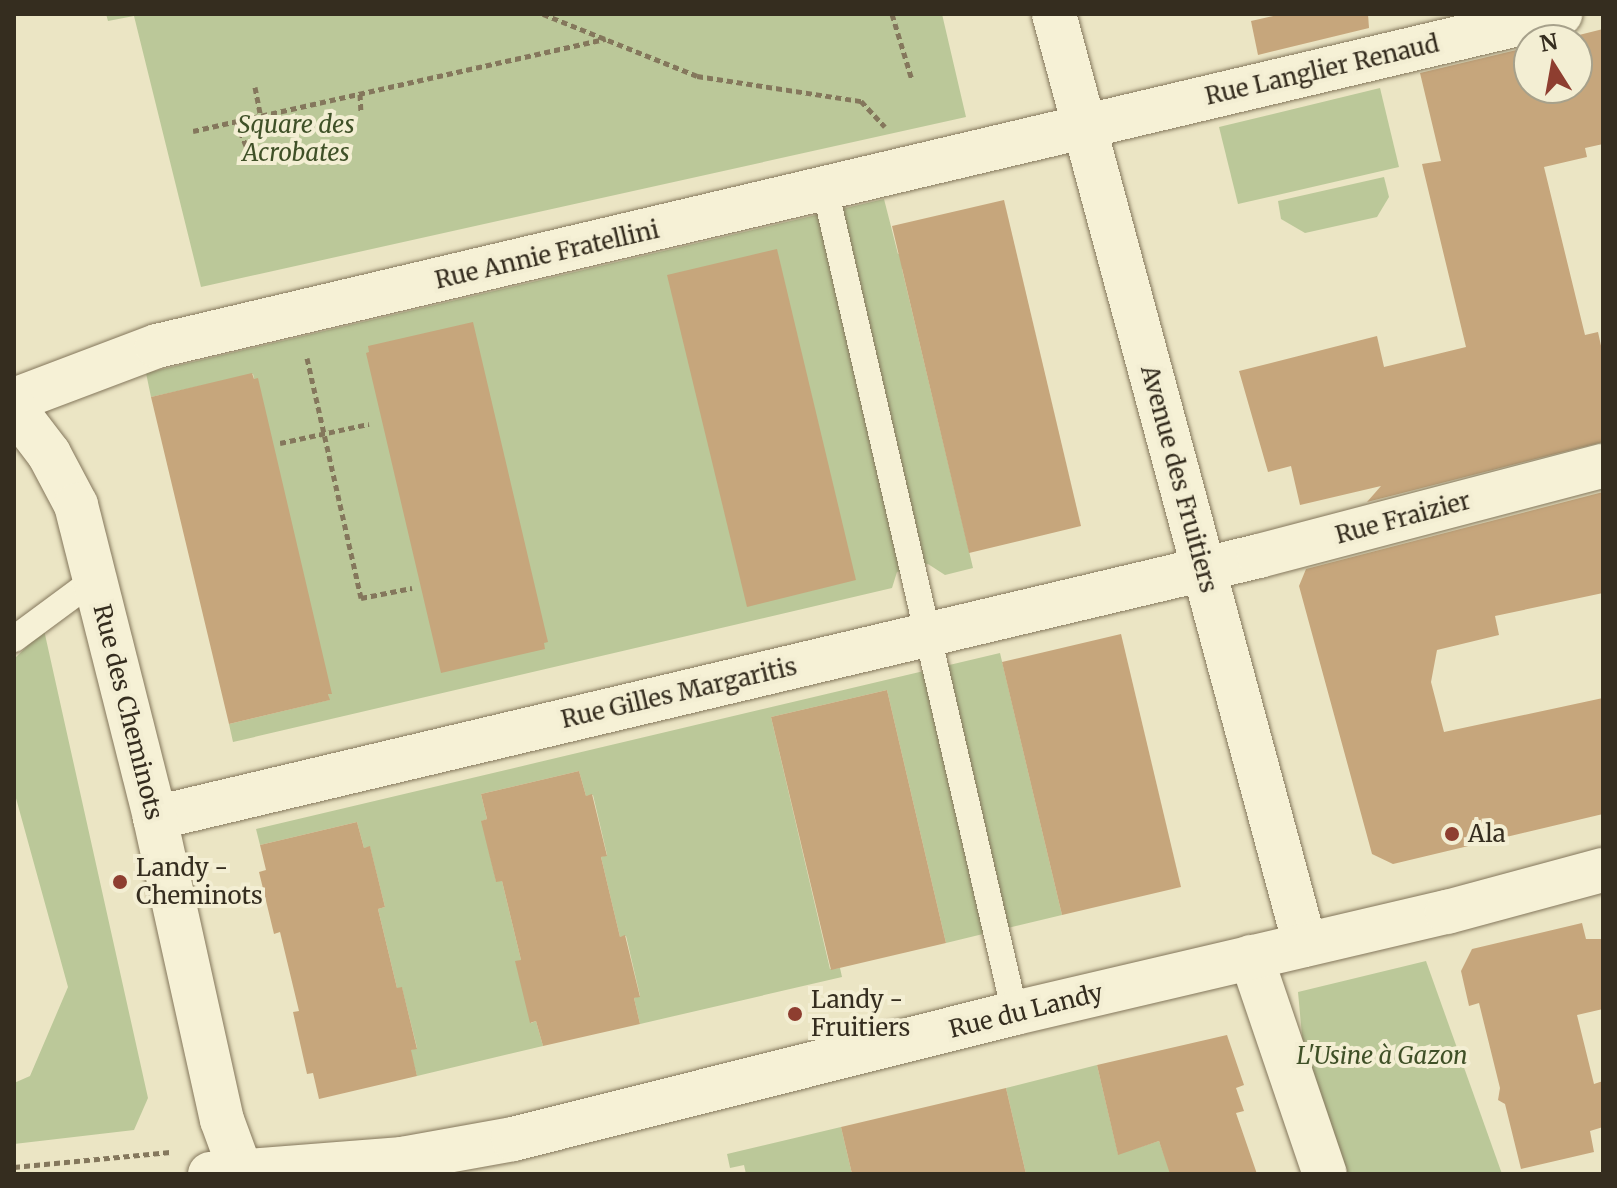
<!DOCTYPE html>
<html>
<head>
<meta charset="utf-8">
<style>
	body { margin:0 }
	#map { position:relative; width:1617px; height:1188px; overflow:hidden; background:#ebe5c4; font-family:Merriweather,serif }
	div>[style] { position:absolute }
	.green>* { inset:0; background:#bbc899 }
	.building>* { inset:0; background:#c6a67c }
	.path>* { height:5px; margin-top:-2.5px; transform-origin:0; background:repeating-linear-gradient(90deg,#84775c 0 6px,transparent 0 10px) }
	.roads { filter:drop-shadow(0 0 2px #84775c) drop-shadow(0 0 2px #84775c) }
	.service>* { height:26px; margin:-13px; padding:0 13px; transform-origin:13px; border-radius:13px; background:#f6f1d6 }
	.minor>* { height:44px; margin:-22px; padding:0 22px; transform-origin:22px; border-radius:22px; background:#f6f1d6 }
	.tertiary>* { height:44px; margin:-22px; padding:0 22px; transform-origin:22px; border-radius:22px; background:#f6f1d6 }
	.secondary>* { height:44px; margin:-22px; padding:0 22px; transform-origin:22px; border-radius:22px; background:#f6f1d6 }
	.dots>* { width:22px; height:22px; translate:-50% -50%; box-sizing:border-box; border:4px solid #f3eed3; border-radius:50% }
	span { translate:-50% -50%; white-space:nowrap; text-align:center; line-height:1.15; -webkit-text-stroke:8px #f3eed3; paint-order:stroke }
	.street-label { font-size:24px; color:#352d1f }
	.park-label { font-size:24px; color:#3f5027; font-style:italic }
	.poi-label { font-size:24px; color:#352d1f }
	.left { translate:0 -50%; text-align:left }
	.frame { position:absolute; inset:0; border:16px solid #352d1f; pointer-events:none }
	.north { position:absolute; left:1513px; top:24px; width:80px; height:80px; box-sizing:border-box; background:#f3eed3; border:2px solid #a7a18b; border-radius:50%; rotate:349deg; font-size:22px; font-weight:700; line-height:32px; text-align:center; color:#352d1f }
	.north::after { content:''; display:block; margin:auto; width:28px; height:36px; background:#8e3e30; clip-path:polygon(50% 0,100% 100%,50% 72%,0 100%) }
</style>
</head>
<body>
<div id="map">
	<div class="green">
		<i style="clip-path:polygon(106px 14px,942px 14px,966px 117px,201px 287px,134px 16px,108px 21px)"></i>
		<i style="clip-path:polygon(1380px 88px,1399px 167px,1238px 204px,1219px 127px)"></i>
		<i style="clip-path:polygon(1384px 177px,1389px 197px,1377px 217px,1305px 233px,1281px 219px,1278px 201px)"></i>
		<i style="clip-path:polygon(884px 199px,898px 254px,908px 252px,902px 269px,973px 568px,945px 575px,928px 564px,897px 572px,892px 588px,233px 742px,229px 724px,329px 700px,328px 694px,331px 693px,253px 374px,151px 397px,146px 373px)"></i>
		<i style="clip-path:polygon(44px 630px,148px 1098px,134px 1130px,14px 1144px,14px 1083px,30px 1076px,68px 987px,14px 791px,14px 659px)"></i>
		<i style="clip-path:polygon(1000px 653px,1062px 915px,946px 943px,887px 690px,771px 717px,830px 969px,840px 968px,842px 977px,640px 1024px,634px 998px,640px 996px,626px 936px,620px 937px,601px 857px,607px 855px,593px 795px,586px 796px,579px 771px,481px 794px,487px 819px,482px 821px,496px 881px,502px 881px,521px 960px,531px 1023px,536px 1021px,543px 1046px,417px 1076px,410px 1050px,417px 1048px,402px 988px,397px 988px,378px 909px,385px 907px,370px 847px,364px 848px,357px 822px,260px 845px,256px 829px)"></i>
		<i style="clip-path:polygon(1426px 961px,1502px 1174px,1345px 1174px,1304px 1057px,1298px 992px)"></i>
		<i style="clip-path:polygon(1097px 1065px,1118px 1154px,1159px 1141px,1171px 1174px,1026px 1174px,1006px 1088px)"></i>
		<i style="clip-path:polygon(841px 1127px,852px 1174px,746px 1174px,744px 1165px,730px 1168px,727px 1154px)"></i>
	</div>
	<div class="building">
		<i style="clip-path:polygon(1282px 14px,1368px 14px,1369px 28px,1258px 55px,1251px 21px)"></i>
		<i style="clip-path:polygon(1603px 29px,1603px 144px,1585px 148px,1587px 157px,1544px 167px,1585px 335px,1598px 332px,1603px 355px,1603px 442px,1367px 502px,1381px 486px,1300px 505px,1291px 466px,1268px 472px,1239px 371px,1377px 336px,1384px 367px,1466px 347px,1422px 164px,1441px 161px,1420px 73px,1529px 47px,1529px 88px,1577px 88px,1577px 40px,1559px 40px)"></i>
		<i style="clip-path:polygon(1004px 200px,1081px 526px,969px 553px,892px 226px)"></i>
		<i style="clip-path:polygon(777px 249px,856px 580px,747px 607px,667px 275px)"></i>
		<i style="clip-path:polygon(473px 322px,548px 642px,544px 643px,545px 649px,441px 673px,366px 353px,369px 352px,368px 346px)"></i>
		<i style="clip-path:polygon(252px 373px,254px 379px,258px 378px,332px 694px,328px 694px,330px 700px,229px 724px,151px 397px)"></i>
		<i style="clip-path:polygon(1603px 492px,1603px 593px,1495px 616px,1499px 635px,1437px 650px,1431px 682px,1444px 732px,1603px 698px,1603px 814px,1393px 864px,1372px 854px,1299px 586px,1306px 569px)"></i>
		<i style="clip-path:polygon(1121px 634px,1181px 887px,1062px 915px,1002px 662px)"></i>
		<i style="clip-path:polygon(887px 690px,946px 943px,831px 970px,771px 717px)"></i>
		<i style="clip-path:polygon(579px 771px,586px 796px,592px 794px,607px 856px,601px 857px,620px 937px,625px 935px,640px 997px,634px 998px,640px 1024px,543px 1046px,536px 1021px,530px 1023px,515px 961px,521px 960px,502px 881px,496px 882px,481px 821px,487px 819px,481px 794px)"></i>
		<i style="clip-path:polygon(357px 822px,364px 848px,370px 846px,385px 907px,378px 909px,397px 988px,402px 987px,417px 1049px,411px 1050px,417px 1076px,319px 1099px,313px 1073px,307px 1074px,293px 1012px,299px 1011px,280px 932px,274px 934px,259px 872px,266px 870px,260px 845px)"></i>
		<i style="clip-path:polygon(1582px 923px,1586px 939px,1603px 939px,1603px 1009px,1577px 1015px,1594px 1084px,1603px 1081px,1603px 1127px,1590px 1131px,1594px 1152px,1521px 1169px,1505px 1104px,1498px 1100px,1500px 1088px,1479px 1003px,1469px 1006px,1461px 971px,1472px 949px)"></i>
		<i style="clip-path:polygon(1227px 1035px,1244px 1085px,1236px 1088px,1244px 1111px,1236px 1113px,1257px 1174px,1170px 1174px,1159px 1141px,1118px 1155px,1097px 1065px)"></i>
		<i style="clip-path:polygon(1006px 1088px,1026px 1174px,852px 1174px,841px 1127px)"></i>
	</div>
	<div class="path">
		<i style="left:543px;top:14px;width:166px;rotate:21.9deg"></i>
		<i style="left:697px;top:76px;width:166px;rotate:8.7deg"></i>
		<i style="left:861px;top:101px;width:35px;rotate:47deg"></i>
		<i style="left:892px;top:14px;width:69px;rotate:73.1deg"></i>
		<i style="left:255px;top:87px;width:31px;rotate:79deg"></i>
		<i style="left:360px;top:94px;width:17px;rotate:87deg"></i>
		<i style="left:236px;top:122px;width:28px;rotate:67deg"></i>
		<i style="left:193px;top:131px;width:423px;rotate:-12.6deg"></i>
		<i style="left:307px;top:358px;width:246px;rotate:77.3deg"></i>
		<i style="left:361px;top:598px;width:52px;rotate:-11.1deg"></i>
		<i style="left:280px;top:443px;width:91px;rotate:-12.1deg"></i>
		<i style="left:14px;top:1167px;width:157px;rotate:-5.5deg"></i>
	</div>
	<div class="roads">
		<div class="service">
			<i style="left:825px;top:189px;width:846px;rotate:77.02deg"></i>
			<i style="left:14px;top:639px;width:101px;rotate:-36.5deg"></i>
		</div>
		<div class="minor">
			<i style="left:1054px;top:14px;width:964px;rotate:74.91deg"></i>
			<i style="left:14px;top:400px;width:153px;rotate:-20.7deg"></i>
			<i style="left:157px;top:346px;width:1442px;rotate:-13.31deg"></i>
			<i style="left:155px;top:818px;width:1135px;rotate:-13.35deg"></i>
			<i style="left:1259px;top:556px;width:356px;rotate:-14.7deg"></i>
			<i style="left:1251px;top:957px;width:229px;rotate:71.2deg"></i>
		</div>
		<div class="tertiary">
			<i style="left:14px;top:408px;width:58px;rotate:52.7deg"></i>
			<i style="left:49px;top:454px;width:58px;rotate:62.1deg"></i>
			<i style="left:76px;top:505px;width:323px;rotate:75.8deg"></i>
			<i style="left:155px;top:818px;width:309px;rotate:77.5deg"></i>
			<i style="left:222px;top:1120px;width:55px;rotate:69.9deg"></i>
		</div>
		<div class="secondary">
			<i style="left:210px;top:1174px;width:193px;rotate:-4.5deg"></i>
			<i style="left:402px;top:1159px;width:113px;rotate:-10.2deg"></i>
			<i style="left:513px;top:1139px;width:518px;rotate:-14.09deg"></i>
			<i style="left:1015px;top:1013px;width:444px;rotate:-13.2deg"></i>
			<i style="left:1447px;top:912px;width:162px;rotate:-15.1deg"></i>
		</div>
	</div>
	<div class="dots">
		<i style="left:1452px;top:834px;background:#8e3e30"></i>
		<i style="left:120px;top:882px;background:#8e3e30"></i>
		<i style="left:795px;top:1014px;background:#8e3e30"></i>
	</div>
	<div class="street-label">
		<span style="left:1322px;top:70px;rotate:-13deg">Rue Langlier Renaud</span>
		<span style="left:547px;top:255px;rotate:-13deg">Rue Annie Fratellini</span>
		<span style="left:1179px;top:479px;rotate:75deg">Avenue des Fruitiers</span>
		<span style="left:1403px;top:518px;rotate:-15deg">Rue Fraizier</span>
		<span style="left:679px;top:693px;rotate:-13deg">Rue Gilles Margaritis</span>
		<span style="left:128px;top:712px;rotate:76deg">Rue des Cheminots</span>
		<span style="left:1026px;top:1011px;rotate:-14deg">Rue du Landy</span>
	</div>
	<div class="park-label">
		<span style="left:296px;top:139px">Square des<br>Acrobates</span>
		<span style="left:1382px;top:1056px">L'Usine à Gazon</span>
	</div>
	<div class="poi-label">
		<span class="left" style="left:1468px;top:834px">Ala</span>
		<span class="left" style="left:136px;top:882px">Landy -<br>Cheminots</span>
		<span class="left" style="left:811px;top:1014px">Landy -<br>Fruitiers</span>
	</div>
	<div class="frame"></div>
	<div class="north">N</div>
</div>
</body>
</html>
